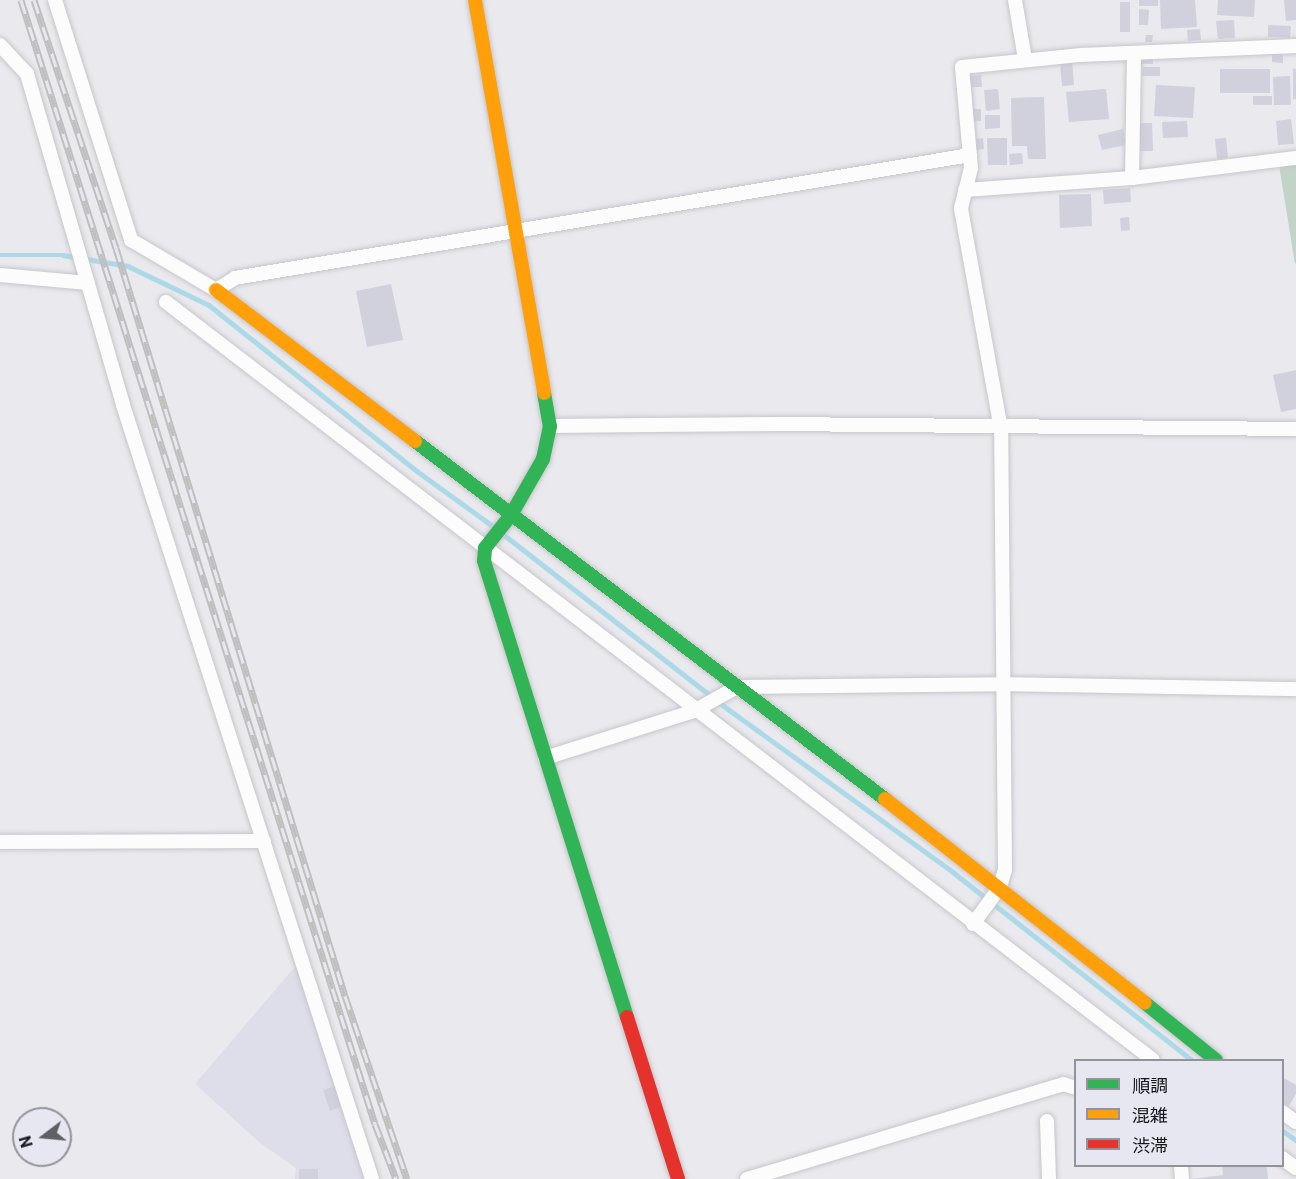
<!DOCTYPE html>
<html>
<head>
<meta charset="utf-8">
<style>
	body { margin:0 }
	#map { position:relative; width:1296px; height:1179px; overflow:hidden; background:#e9e9ee; font-family:Roboto,"Noto Sans JP",sans-serif }
	div>[style] { position:absolute }
	.built>* { inset:0; background:#dddeea }
	.green>* { inset:0; background:#c2d4c7 }
	.stream>* { height:4.5px; margin:-2.25px; padding:0 2.25px; transform-origin:2.25px; border-radius:2.25px; background:#acd9e8 }
	.building>* { inset:0; background:#d0d1dd }
	.roads { filter:drop-shadow(0 0 2px #c6c6ca) drop-shadow(0 0 2px #c6c6ca) }
	.street>* { height:14px; margin:-7px; padding:0 7px; transform-origin:7px; border-radius:7px; background:#fcfcfc }
	.fast>* { height:14px; margin:-7px; padding:0 7px; transform-origin:7px; border-radius:7px; background:#30b455 }
	.slow>* { height:14px; margin:-7px; padding:0 7px; transform-origin:7px; border-radius:7px; background:#ff9f0a }
	.jam>* { height:14px; margin:-7px; padding:0 7px; transform-origin:7px; border-radius:7px; background:#e5322d }
	.rail>* { height:7px; margin-top:-3.5px; transform-origin:0; background:repeating-linear-gradient(90deg,#e6e7f1 0 14px,#bfbfc0 0 28px); box-sizing:border-box; border-block:2px solid #bfbfc0 }
	span { translate:-50% -50%; white-space:nowrap; text-align:center; line-height:1.15; -webkit-text-stroke:4.5px #e6e7f1; paint-order:stroke }
	.legend { position:absolute; left:1074px; top:1059px; width:210px; height:108px; box-sizing:border-box; background:#e6e7f1; border:2px solid #93949b; margin:0; padding:8px 10px; list-style:none; font-size:18px; color:#16171a }
	.legend li { display:flex; align-items:center; gap:12px; height:30px }
	.legend b { width:30px; border:2px solid #93949b }
	.north { position:absolute; left:12px; top:1107px; width:60px; height:60px; box-sizing:border-box; background:#e6e7f1; border:2px solid #93949b; border-radius:50%; rotate:254deg; font-size:16px; font-weight:700; line-height:24px; text-align:center; color:#16171a }
	.north::after { content:''; display:block; margin:auto; width:21px; height:27px; background:#606064; clip-path:polygon(50% 0,100% 100%,50% 72%,0 100%) }
</style>
</head>
<body>
<div id="map">
	<div class="built">
		<i style="clip-path:polygon(298px 963px,370px 1179px,295px 1179px,296px 1168px,259px 1142px,195px 1084px)"></i>
	</div>
	<div class="green">
		<i style="clip-path:polygon(1296px 163px,1296px 263px,1295px 264px,1279px 165px)"></i>
	</div>
	<div class="stream">
		<i style="left:0;top:255px;width:63px"></i>
		<i style="left:63px;top:255px;width:66px;rotate:9.6deg"></i>
		<i style="left:128px;top:266px;width:90px;rotate:25.7deg"></i>
		<i style="left:209px;top:305px;width:266px;rotate:38.6deg"></i>
		<i style="left:417px;top:471px;width:95px;rotate:36deg"></i>
		<i style="left:503px;top:534px;width:285px;rotate:37.9deg"></i>
		<i style="left:728px;top:709px;width:278px;rotate:35.9deg"></i>
		<i style="left:953px;top:872px;width:304px;rotate:38.2deg"></i>
		<i style="left:1282px;top:1130px;width:17px;rotate:36deg"></i>
	</div>
	<div class="building">
		<i style="clip-path:polygon(1139px 0,1158px 0,1158px 6px,1139px 6px)"></i>
		<i style="clip-path:polygon(1160px 0,1195px 0,1197px 27px,1161px 29px)"></i>
		<i style="clip-path:polygon(1218px 0,1255px 0,1254px 17px,1217px 15px)"></i>
		<i style="clip-path:polygon(1284px 0,1296px 0,1296px 20px,1286px 21px)"></i>
		<i style="clip-path:polygon(1120px 2px,1130px 2px,1130px 32px,1120px 32px)"></i>
		<i style="clip-path:polygon(1139px 9px,1149px 10px,1148px 25px,1139px 25px)"></i>
		<i style="clip-path:polygon(1234px 20px,1235px 38px,1218px 39px,1216px 21px)"></i>
		<i style="clip-path:polygon(1268px 25px,1291px 26px,1290px 38px,1268px 37px)"></i>
		<i style="clip-path:polygon(1200px 29px,1201px 40px,1188px 41px,1187px 30px)"></i>
		<i style="clip-path:polygon(1146px 35px,1153px 35px,1152px 42px,1145px 42px)"></i>
		<i style="clip-path:polygon(1272px 54px,1283px 55px,1283px 63px,1272px 62px)"></i>
		<i style="clip-path:polygon(1139px 56px,1153px 56px,1153px 64px,1139px 64px)"></i>
		<i style="clip-path:polygon(1072px 60px,1074px 85px,1062px 86px,1060px 61px)"></i>
		<i style="clip-path:polygon(1143px 67px,1160px 67px,1160px 76px,1142px 76px)"></i>
		<i style="clip-path:polygon(1220px 69px,1270px 69px,1270px 93px,1220px 93px)"></i>
		<i style="clip-path:polygon(1293px 69px,1296px 69px,1296px 99px,1293px 99px)"></i>
		<i style="clip-path:polygon(981px 75px,982px 87px,970px 87px,970px 76px)"></i>
		<i style="clip-path:polygon(1290px 76px,1291px 105px,1274px 105px,1273px 77px)"></i>
		<i style="clip-path:polygon(1156px 85px,1195px 87px,1193px 118px,1154px 116px)"></i>
		<i style="clip-path:polygon(998px 89px,1000px 109px,986px 111px,984px 90px)"></i>
		<i style="clip-path:polygon(1106px 89px,1109px 119px,1069px 122px,1066px 92px)"></i>
		<i style="clip-path:polygon(1253px 96px,1272px 96px,1272px 105px,1253px 105px)"></i>
		<i style="clip-path:polygon(1044px 97px,1046px 159px,1028px 159px,1027px 146px,1012px 146px,1011px 98px)"></i>
		<i style="clip-path:polygon(972px 109px,981px 109px,981px 121px,972px 121px)"></i>
		<i style="clip-path:polygon(985px 115px,1000px 115px,1000px 128px,985px 129px)"></i>
		<i style="clip-path:polygon(1291px 119px,1294px 144px,1278px 145px,1276px 121px)"></i>
		<i style="clip-path:polygon(1187px 121px,1188px 137px,1163px 138px,1162px 122px)"></i>
		<i style="clip-path:polygon(1139px 123px,1152px 123px,1153px 151px,1140px 151px)"></i>
		<i style="clip-path:polygon(1123px 129px,1126px 145px,1102px 150px,1098px 135px)"></i>
		<i style="clip-path:polygon(983px 138px,984px 149px,975px 150px,974px 139px)"></i>
		<i style="clip-path:polygon(987px 138px,1007px 138px,1007px 165px,988px 165px)"></i>
		<i style="clip-path:polygon(1226px 138px,1228px 158px,1217px 159px,1215px 139px)"></i>
		<i style="clip-path:polygon(1022px 153px,1023px 164px,1010px 165px,1009px 154px)"></i>
		<i style="clip-path:polygon(1130px 188px,1131px 202px,1104px 204px,1103px 190px)"></i>
		<i style="clip-path:polygon(1091px 194px,1092px 226px,1060px 228px,1059px 195px)"></i>
		<i style="clip-path:polygon(1129px 217px,1130px 230px,1121px 231px,1120px 218px)"></i>
		<i style="clip-path:polygon(391px 284px,403px 340px,367px 347px,356px 291px)"></i>
		<i style="clip-path:polygon(1296px 370px,1296px 409px,1281px 412px,1273px 375px)"></i>
		<i style="clip-path:polygon(1282px 1077px,1296px 1085px,1296px 1094px,1288px 1107px,1282px 1101px)"></i>
		<i style="clip-path:polygon(336px 1086px,342px 1106px,330px 1111px,323px 1090px)"></i>
		<i style="clip-path:polygon(1222px 1166px,1267px 1166px,1268px 1179px,1191px 1179px,1223px 1175px)"></i>
		<i style="clip-path:polygon(299px 1169px,318px 1169px,318px 1179px,299px 1179px)"></i>
	</div>
	<div class="roads">
		<div class="street">
			<i style="left:55px;top:0;width:252px;rotate:72.4deg"></i>
			<i style="left:131px;top:240px;width:99px;rotate:30.5deg"></i>
			<i style="left:216px;top:290px;width:22px;rotate:-32deg"></i>
			<i style="left:235px;top:278px;width:745px;rotate:-9.5deg"></i>
			<i style="left:1015px;top:0;width:60px;rotate:80.4deg"></i>
			<i style="left:0;top:45px;width:40px;rotate:47deg"></i>
			<i style="left:27px;top:74px;width:345px;rotate:73.8deg"></i>
			<i style="left:123px;top:405px;width:813px;rotate:72.17deg"></i>
			<i style="left:1134px;top:53px;width:125px;rotate:90.9deg"></i>
			<i style="left:1132px;top:178px;width:165px;rotate:-7deg"></i>
			<i style="left:965px;top:190px;width:167px;rotate:-4.1deg"></i>
			<i style="left:0;top:275px;width:88px;rotate:5.2deg"></i>
			<i style="left:166px;top:302px;width:1244px;rotate:37.52deg"></i>
			<i style="left:550px;top:426px;width:227px;rotate:-0.5deg"></i>
			<i style="left:777px;top:424px;width:519px;rotate:0.55deg"></i>
			<i style="left:545px;top:758px;width:156px;rotate:-17.5deg"></i>
			<i style="left:694px;top:711px;width:49px;rotate:-29.2deg"></i>
			<i style="left:737px;top:687px;width:266px;rotate:-0.6deg"></i>
			<i style="left:1003px;top:684px;width:293px;rotate:1deg"></i>
			<i style="left:0;top:842px;width:264px;rotate:-0.2deg"></i>
			<i style="left:973px;top:924px;width:46px;rotate:-53.9deg"></i>
			<i style="left:1000px;top:887px;width:18px;rotate:-74deg"></i>
			<i style="left:1005px;top:870px;width:441px;rotate:-90.5deg"></i>
			<i style="left:1001px;top:429px;width:225px;rotate:-100.3deg"></i>
			<i style="left:961px;top:208px;width:41px;rotate:-76deg"></i>
			<i style="left:971px;top:168px;width:101px;rotate:-95.1deg"></i>
			<i style="left:962px;top:67px;width:120px;rotate:-5.8deg"></i>
			<i style="left:1081px;top:55px;width:215px;rotate:-2.4deg"></i>
			<i style="left:1282px;top:1112px;width:17px;rotate:36deg"></i>
			<i style="left:1047px;top:1121px;width:58px;rotate:88deg"></i>
			<i style="left:1282px;top:1158px;width:17px;rotate:36deg"></i>
			<i style="left:1181px;top:1166px;width:13px;rotate:86deg"></i>
			<i style="left:747px;top:1179px;width:330px;rotate:-16.7deg"></i>
			<i style="left:1063px;top:1084px;width:14px;rotate:17deg"></i>
		</div>
		<div class="fast">
			<i style="left:544px;top:393px;width:34px;rotate:80deg"></i>
			<i style="left:550px;top:426px;width:34px;rotate:102deg"></i>
			<i style="left:543px;top:459px;width:64px;rotate:119.7deg"></i>
			<i style="left:511px;top:515px;width:42px;rotate:128.2deg"></i>
			<i style="left:485px;top:548px;width:13px;rotate:94deg"></i>
			<i style="left:484px;top:561px;width:478px;rotate:72.6deg"></i>
			<i style="left:415px;top:441px;width:591px;rotate:37.3deg"></i>
			<i style="left:1145px;top:1003px;width:91px;rotate:38.8deg"></i>
		</div>
		<div class="slow">
			<i style="left:475px;top:0;width:399px;rotate:80deg"></i>
			<i style="left:216px;top:290px;width:250px;rotate:37.2deg"></i>
			<i style="left:885px;top:799px;width:330px;rotate:38.1deg"></i>
		</div>
		<div class="jam">
			<i style="left:627px;top:1017px;width:170px;rotate:72.5deg"></i>
		</div>
	</div>
	<div class="rail">
		<i style="left:21px;top:0;width:1178px;rotate:72.52deg"></i>
		<i style="left:375px;top:1124px;width:59px;rotate:69.1deg"></i>
		<i style="left:34px;top:0;width:261px;rotate:71.7deg"></i>
		<i style="left:116px;top:248px;width:782px;rotate:72.98deg"></i>
		<i style="left:345px;top:996px;width:193px;rotate:71.3deg"></i>
	</div>
	<ul class="legend">
	<li><b style="height:8px;background:#30b455"></b>順調</li>
	<li><b style="height:8px;background:#ff9f0a"></b>混雑</li>
	<li><b style="height:8px;background:#e5322d"></b>渋滞</li>
	</ul>
	<div class="north">N</div>
</div>
</body>
</html>
